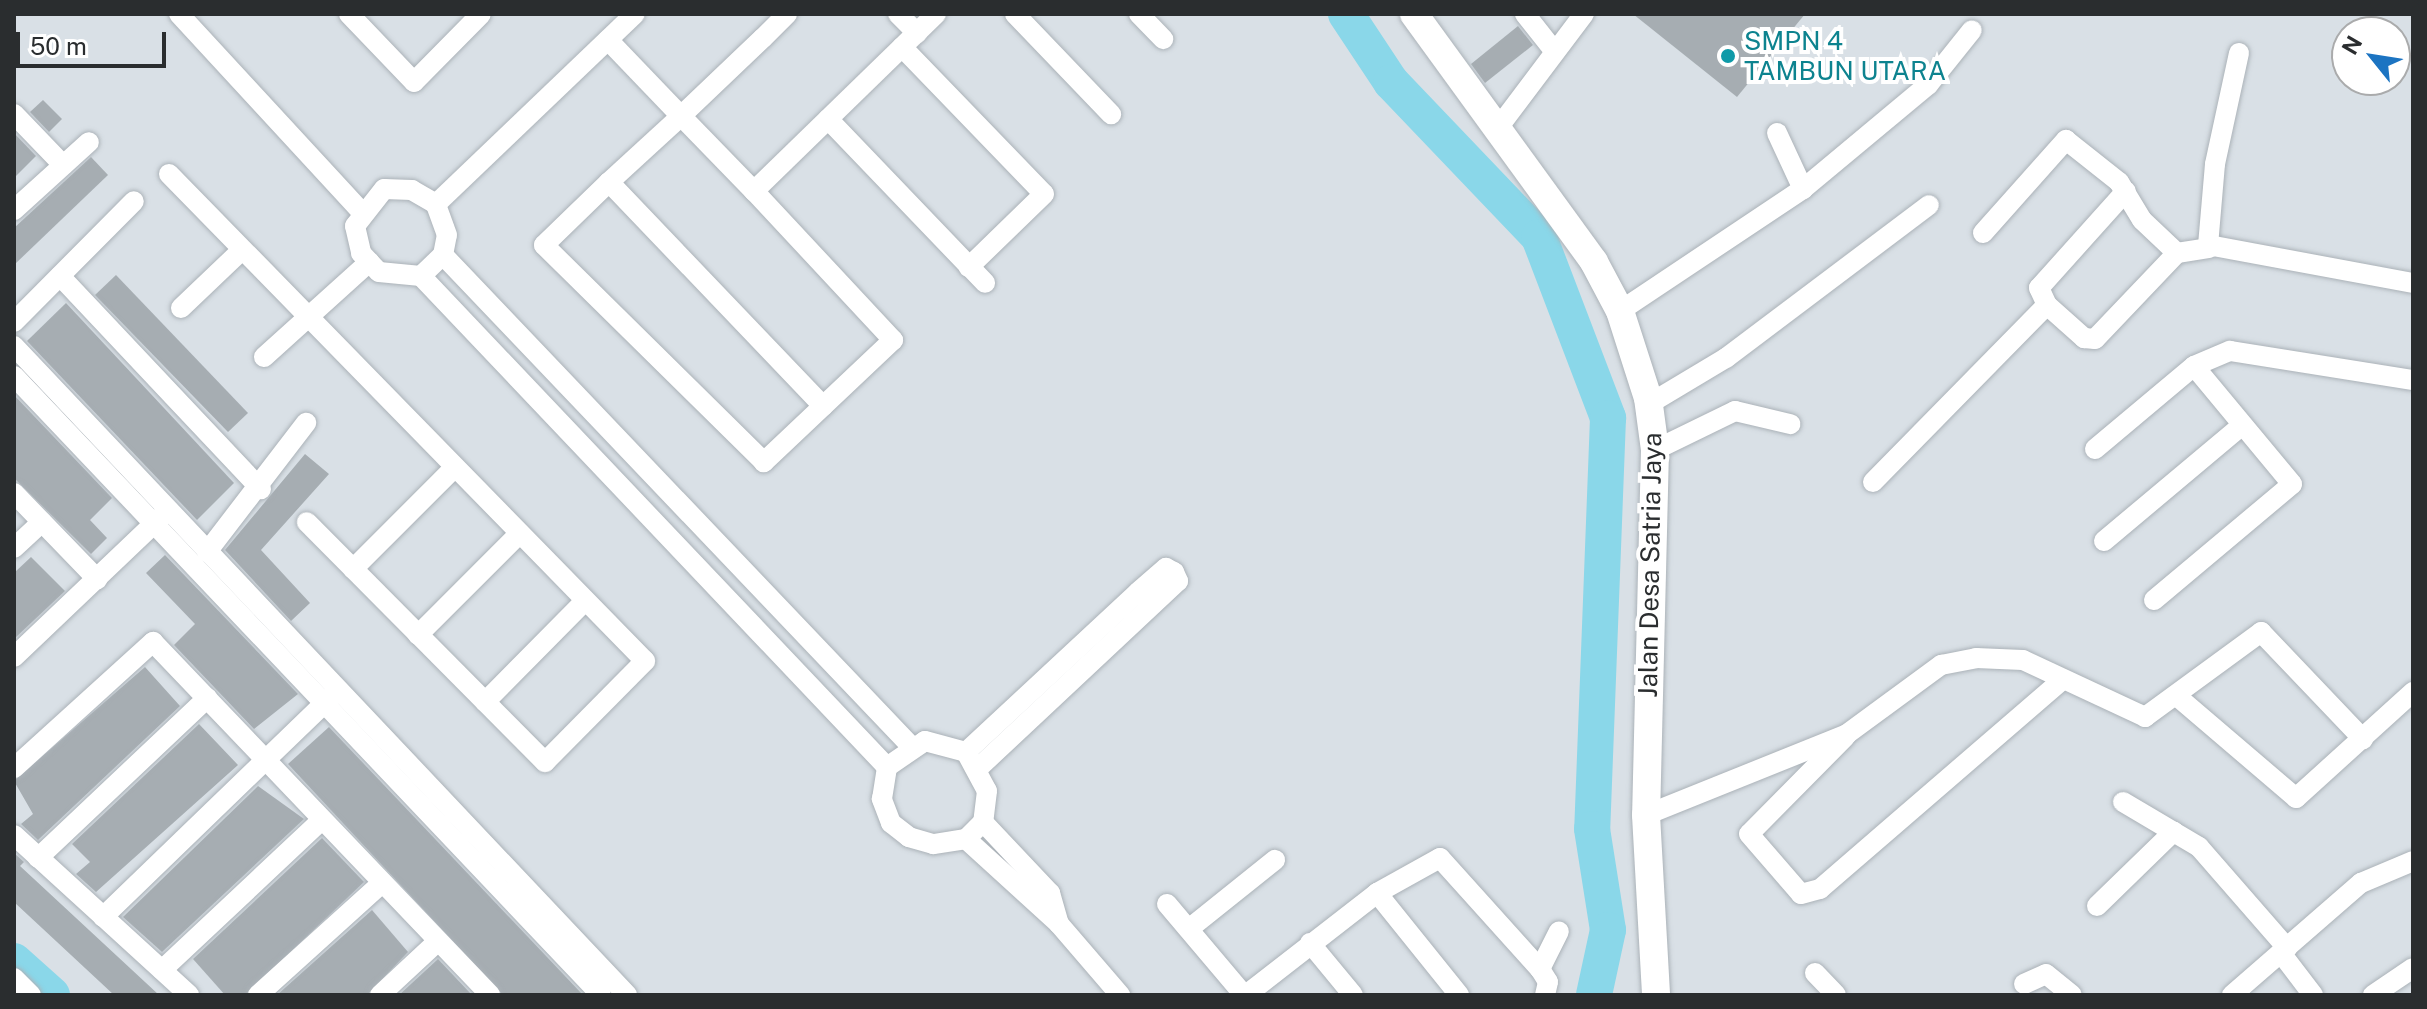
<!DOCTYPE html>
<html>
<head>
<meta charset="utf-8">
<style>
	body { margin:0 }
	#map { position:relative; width:2427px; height:1009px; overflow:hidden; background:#d9e0e6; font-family:"Public Sans",sans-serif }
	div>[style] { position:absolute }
	.river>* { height:36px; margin:-18px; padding:0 18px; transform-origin:18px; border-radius:18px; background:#8ad7e9 }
	.building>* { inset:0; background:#a6adb2 }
	.roads { filter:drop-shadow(0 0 2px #abb2b8) drop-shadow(0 0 2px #abb2b8) }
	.street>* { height:20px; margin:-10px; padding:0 10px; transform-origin:10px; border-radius:10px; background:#fff }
	.secondary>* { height:28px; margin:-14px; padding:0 14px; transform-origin:14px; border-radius:14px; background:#fff }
	.dots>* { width:22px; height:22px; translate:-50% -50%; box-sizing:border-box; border:4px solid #fff; border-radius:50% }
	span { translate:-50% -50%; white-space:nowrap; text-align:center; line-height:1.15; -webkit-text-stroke:8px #fff; paint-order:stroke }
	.culture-label { font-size:26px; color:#0d838f }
	.left { translate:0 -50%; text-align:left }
	.street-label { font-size:26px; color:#2a2d2f }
	.frame { position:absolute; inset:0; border:16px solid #2a2d2f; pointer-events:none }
	.north { position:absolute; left:2331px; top:16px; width:80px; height:80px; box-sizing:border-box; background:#fff; border:2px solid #aaabac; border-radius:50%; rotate:300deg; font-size:22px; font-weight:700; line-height:32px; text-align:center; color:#2a2d2f }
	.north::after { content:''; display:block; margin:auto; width:28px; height:36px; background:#1c74c2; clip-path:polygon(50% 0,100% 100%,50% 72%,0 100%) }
	.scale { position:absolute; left:16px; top:32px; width:150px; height:36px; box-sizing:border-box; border:4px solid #2a2d2f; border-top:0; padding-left:10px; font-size:24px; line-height:28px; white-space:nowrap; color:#2a2d2f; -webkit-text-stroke:6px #fff; paint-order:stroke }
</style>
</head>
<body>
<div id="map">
	<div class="river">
		<i style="left:1346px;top:14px;width:82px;rotate:56.5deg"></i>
		<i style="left:1391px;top:82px;width:214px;rotate:46.3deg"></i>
		<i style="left:1539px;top:237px;width:194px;rotate:69.1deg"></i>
		<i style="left:1608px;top:418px;width:411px;rotate:92.2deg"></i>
		<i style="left:1592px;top:829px;width:102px;rotate:81deg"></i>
		<i style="left:1608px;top:930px;width:66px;rotate:102.2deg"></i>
		<i style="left:14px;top:961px;width:51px;rotate:41.8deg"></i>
	</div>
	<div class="building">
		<i style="clip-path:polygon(1633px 14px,1805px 14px,1737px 97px)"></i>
		<i style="clip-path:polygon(1518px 26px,1533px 45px,1485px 83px,1471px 64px)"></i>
		<i style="clip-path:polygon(43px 100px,62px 119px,49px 132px,30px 112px)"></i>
		<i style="clip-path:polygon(14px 133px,36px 156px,14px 178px)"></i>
		<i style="clip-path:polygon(91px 157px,108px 175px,14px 265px,14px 228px)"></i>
		<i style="clip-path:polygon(116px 275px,248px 413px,228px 432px,95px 295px)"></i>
		<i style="clip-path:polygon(66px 303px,234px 483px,197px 520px,27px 341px)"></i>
		<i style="clip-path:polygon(14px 395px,112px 498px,90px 520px,107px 538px,91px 554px,14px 478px)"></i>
		<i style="clip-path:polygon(305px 454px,329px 474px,261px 550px,310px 603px,291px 621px,225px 550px)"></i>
		<i style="clip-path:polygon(165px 555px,298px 694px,254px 729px,174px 645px,195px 624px,146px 573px)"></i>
		<i style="clip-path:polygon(31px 557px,65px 591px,14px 639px,14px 573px)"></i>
		<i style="clip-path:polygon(145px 667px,180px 706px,38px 840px,21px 824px,33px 814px,14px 781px)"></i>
		<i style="clip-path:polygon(199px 724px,238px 765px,96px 892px,76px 874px,90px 862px,72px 844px)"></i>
		<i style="clip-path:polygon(329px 727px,583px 995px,503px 995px,288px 764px)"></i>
		<i style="clip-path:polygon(258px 786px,304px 819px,162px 952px,123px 917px)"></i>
		<i style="clip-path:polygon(322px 838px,364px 882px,245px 995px,225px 995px,193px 959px)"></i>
		<i style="clip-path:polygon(14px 853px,24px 862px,20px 866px,159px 995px,114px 995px,14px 902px)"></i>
		<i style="clip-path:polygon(372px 910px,408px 952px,367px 995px,277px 995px)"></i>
		<i style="clip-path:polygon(438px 959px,472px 995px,399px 995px)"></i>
	</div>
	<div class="roads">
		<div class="street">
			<i style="left:179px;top:14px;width:268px;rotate:47.3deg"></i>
			<i style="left:349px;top:14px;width:94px;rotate:46.3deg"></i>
			<i style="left:414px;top:82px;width:95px;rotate:-45.4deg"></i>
			<i style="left:898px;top:14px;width:27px;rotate:45deg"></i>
			<i style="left:1015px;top:14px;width:139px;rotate:46.2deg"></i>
			<i style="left:1139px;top:14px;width:35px;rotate:46deg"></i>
			<i style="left:1525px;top:14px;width:48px;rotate:51.7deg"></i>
			<i style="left:608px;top:40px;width:105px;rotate:46.2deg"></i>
			<i style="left:681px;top:116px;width:105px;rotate:45.8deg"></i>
			<i style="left:754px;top:191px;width:204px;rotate:47deg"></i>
			<i style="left:893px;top:340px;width:178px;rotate:136.6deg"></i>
			<i style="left:764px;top:462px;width:309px;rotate:-135.4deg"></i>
			<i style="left:544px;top:245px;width:91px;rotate:-44.1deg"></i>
			<i style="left:609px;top:182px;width:98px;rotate:-42.5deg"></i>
			<i style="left:681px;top:116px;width:113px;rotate:-43.6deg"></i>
			<i style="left:763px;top:38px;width:34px;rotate:-45deg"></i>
			<i style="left:902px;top:47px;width:204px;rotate:46deg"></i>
			<i style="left:1044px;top:194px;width:105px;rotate:135.8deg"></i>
			<i style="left:2239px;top:53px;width:114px;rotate:102.2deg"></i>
			<i style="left:2215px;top:164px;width:81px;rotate:94.9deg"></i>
			<i style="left:2208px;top:245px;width:208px;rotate:10.5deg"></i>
			<i style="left:14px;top:114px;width:71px;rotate:46.1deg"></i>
			<i style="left:828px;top:119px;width:227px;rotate:46.2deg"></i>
			<i style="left:1498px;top:128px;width:143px;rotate:-53deg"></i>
			<i style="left:1777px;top:133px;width:62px;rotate:65.1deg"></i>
			<i style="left:169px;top:174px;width:681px;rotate:45.65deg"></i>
			<i style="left:645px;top:661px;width:142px;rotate:134.7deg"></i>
			<i style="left:545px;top:762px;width:338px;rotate:-134.8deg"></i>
			<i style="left:609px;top:182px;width:310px;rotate:46.3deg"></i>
			<i style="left:754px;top:191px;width:254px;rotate:-44.2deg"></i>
			<i style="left:436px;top:204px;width:275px;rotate:-43.7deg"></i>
			<i style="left:14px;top:210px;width:101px;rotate:-42.2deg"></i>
			<i style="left:1983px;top:233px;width:125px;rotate:-48.3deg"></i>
			<i style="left:2066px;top:140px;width:68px;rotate:38.4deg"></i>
			<i style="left:2119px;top:182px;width:44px;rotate:58.8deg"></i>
			<i style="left:2142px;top:220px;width:48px;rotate:43.3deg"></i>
			<i style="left:443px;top:255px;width:677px;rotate:46.38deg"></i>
			<i style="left:60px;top:276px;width:293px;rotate:46.7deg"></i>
			<i style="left:421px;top:276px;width:30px;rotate:-44deg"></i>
			<i style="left:443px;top:255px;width:20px;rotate:-79deg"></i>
			<i style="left:447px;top:235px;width:33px;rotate:-110deg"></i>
			<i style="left:436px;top:204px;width:28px;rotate:-150deg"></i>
			<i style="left:412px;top:190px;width:28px;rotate:-178deg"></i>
			<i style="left:384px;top:189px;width:47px;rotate:128.1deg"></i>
			<i style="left:355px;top:226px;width:28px;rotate:77deg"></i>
			<i style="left:361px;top:253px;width:26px;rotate:47deg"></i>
			<i style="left:379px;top:272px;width:42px;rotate:5.4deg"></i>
			<i style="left:421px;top:276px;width:677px;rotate:46.5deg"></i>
			<i style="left:2047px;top:305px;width:19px;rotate:-115deg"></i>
			<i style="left:2039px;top:288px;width:130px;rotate:-48.1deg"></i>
			<i style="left:181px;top:308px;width:84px;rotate:-43.6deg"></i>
			<i style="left:1620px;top:311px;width:220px;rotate:-33.7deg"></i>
			<i style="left:1803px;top:189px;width:163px;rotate:-39.8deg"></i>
			<i style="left:1928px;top:85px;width:70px;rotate:-51.3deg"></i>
			<i style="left:14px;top:322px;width:170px;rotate:-45.2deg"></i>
			<i style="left:14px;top:346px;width:893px;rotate:46.63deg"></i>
			<i style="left:264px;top:357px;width:142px;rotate:-42.1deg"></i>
			<i style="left:14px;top:376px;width:853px;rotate:46.52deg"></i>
			<i style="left:1649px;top:404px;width:90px;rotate:-30.9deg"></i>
			<i style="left:1726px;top:358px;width:254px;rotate:-37deg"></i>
			<i style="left:2095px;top:449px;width:129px;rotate:-40deg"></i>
			<i style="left:2194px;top:366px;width:39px;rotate:-23deg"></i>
			<i style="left:2230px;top:351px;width:185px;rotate:9deg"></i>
			<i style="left:1655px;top:450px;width:89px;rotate:-26deg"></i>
			<i style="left:1735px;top:411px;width:57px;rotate:13.3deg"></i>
			<i style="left:1873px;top:482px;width:248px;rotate:-45.5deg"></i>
			<i style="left:2047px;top:305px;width:50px;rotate:41.7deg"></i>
			<i style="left:2084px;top:338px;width:11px;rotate:5deg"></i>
			<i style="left:2095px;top:339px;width:119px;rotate:-46.4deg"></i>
			<i style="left:2177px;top:253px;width:33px;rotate:-9deg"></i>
			<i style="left:14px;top:493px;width:120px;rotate:46deg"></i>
			<i style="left:2104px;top:541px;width:180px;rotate:-40deg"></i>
			<i style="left:14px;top:548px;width:38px;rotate:-43deg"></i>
			<i style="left:207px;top:552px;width:163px;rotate:-52.5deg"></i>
			<i style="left:353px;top:569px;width:143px;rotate:-45deg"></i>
			<i style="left:2154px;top:600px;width:180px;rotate:-40deg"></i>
			<i style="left:2292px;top:484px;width:153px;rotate:-129.7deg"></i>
			<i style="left:418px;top:635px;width:143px;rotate:-45deg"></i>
			<i style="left:14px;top:657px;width:204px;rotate:-43.6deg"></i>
			<i style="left:2179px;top:698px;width:154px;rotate:40.5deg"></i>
			<i style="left:2296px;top:798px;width:158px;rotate:-42.2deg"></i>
			<i style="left:485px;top:702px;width:142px;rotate:-45.3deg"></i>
			<i style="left:1845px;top:737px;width:136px;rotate:134.7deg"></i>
			<i style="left:1749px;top:834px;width:79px;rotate:49.1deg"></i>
			<i style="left:1801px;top:894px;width:20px;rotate:-15deg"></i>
			<i style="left:1820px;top:889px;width:321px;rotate:-40.8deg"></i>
			<i style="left:966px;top:752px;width:235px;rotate:-42.9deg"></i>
			<i style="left:1138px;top:592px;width:37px;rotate:-41deg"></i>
			<i style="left:1166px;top:568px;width:9px;rotate:27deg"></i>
			<i style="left:1174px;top:572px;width:10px;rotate:66deg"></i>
			<i style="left:1178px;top:581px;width:272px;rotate:136.9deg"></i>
			<i style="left:14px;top:768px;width:188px;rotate:-42.2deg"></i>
			<i style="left:153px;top:642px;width:488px;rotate:46.3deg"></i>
			<i style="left:2123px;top:802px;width:88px;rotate:30.6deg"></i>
			<i style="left:2199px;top:847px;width:134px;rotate:48.9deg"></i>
			<i style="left:1646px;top:815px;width:217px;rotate:-21.9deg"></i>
			<i style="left:1847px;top:734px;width:117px;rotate:-36.3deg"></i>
			<i style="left:1941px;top:665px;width:36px;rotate:-11deg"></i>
			<i style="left:1976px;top:658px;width:47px;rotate:2.4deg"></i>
			<i style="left:2023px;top:660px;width:135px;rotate:25deg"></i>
			<i style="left:2145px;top:717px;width:144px;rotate:-36.2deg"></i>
			<i style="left:2261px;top:632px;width:148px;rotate:46.4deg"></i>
			<i style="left:983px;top:822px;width:24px;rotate:135deg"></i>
			<i style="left:966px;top:839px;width:33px;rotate:171deg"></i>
			<i style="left:933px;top:844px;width:25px;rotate:-164deg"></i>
			<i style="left:909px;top:837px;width:23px;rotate:-142deg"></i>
			<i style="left:891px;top:823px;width:26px;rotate:-111deg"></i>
			<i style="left:882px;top:799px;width:32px;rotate:-81deg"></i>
			<i style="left:887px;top:767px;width:46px;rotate:-34.4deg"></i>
			<i style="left:925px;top:741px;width:42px;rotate:15deg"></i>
			<i style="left:966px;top:752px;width:44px;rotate:61.7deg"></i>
			<i style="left:987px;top:791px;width:31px;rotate:97deg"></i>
			<i style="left:983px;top:822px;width:98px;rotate:46.7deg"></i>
			<i style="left:1050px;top:893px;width:32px;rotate:74deg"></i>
			<i style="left:14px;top:835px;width:237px;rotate:42.4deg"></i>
			<i style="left:966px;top:839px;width:126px;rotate:42.4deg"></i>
			<i style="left:1059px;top:924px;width:94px;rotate:49.3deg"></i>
			<i style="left:38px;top:858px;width:233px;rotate:-43.4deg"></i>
			<i style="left:1377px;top:893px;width:131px;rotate:51.2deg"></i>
			<i style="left:1167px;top:904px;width:119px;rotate:49.8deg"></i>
			<i style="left:2097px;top:906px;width:107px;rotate:-44.2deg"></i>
			<i style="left:103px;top:917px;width:320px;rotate:-44deg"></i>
			<i style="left:1190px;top:928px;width:109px;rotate:-38.7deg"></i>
			<i style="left:1310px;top:943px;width:67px;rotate:50.4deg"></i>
			<i style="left:2281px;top:953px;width:53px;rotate:52.7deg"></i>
			<i style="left:1540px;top:969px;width:42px;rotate:-63.4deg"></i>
			<i style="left:162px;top:970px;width:219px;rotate:-43.2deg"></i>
			<i style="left:1815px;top:973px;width:30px;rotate:46deg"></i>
			<i style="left:14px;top:978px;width:24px;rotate:45deg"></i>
			<i style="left:2024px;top:984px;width:24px;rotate:-24deg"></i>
			<i style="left:2046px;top:974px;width:33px;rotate:39deg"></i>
			<i style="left:258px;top:995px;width:167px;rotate:-42.1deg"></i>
			<i style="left:380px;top:995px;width:78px;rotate:-42.9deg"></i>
			<i style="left:1246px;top:995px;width:166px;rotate:-37.9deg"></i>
			<i style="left:1377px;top:893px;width:72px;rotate:-29.1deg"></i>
			<i style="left:1440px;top:858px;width:149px;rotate:48deg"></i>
			<i style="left:1540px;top:969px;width:15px;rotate:58deg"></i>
			<i style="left:1548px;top:982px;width:13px;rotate:103deg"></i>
			<i style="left:2232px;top:995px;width:171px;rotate:-41deg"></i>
			<i style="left:2361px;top:883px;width:56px;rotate:-22.9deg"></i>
			<i style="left:2373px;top:995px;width:48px;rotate:-34deg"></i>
		</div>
		<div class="secondary">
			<i style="left:1414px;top:14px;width:306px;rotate:54deg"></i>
			<i style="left:1594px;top:262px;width:55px;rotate:62deg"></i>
			<i style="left:1620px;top:311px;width:91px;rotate:72.2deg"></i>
			<i style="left:1648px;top:398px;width:52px;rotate:82.3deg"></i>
			<i style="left:1655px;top:450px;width:365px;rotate:91.4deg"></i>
			<i style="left:1646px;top:815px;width:180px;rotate:86.8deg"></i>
		</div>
	</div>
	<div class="dots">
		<i style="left:1728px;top:56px;background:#0f9aa8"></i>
	</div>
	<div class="culture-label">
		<span class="left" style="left:1744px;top:56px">SMPN 4<br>TAMBUN UTARA</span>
	</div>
	<div class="street-label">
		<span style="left:1650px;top:565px;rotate:-89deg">Jalan Desa Satria Jaya</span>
	</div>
	<div class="frame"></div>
	<div class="north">N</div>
	<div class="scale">50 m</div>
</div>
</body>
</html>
